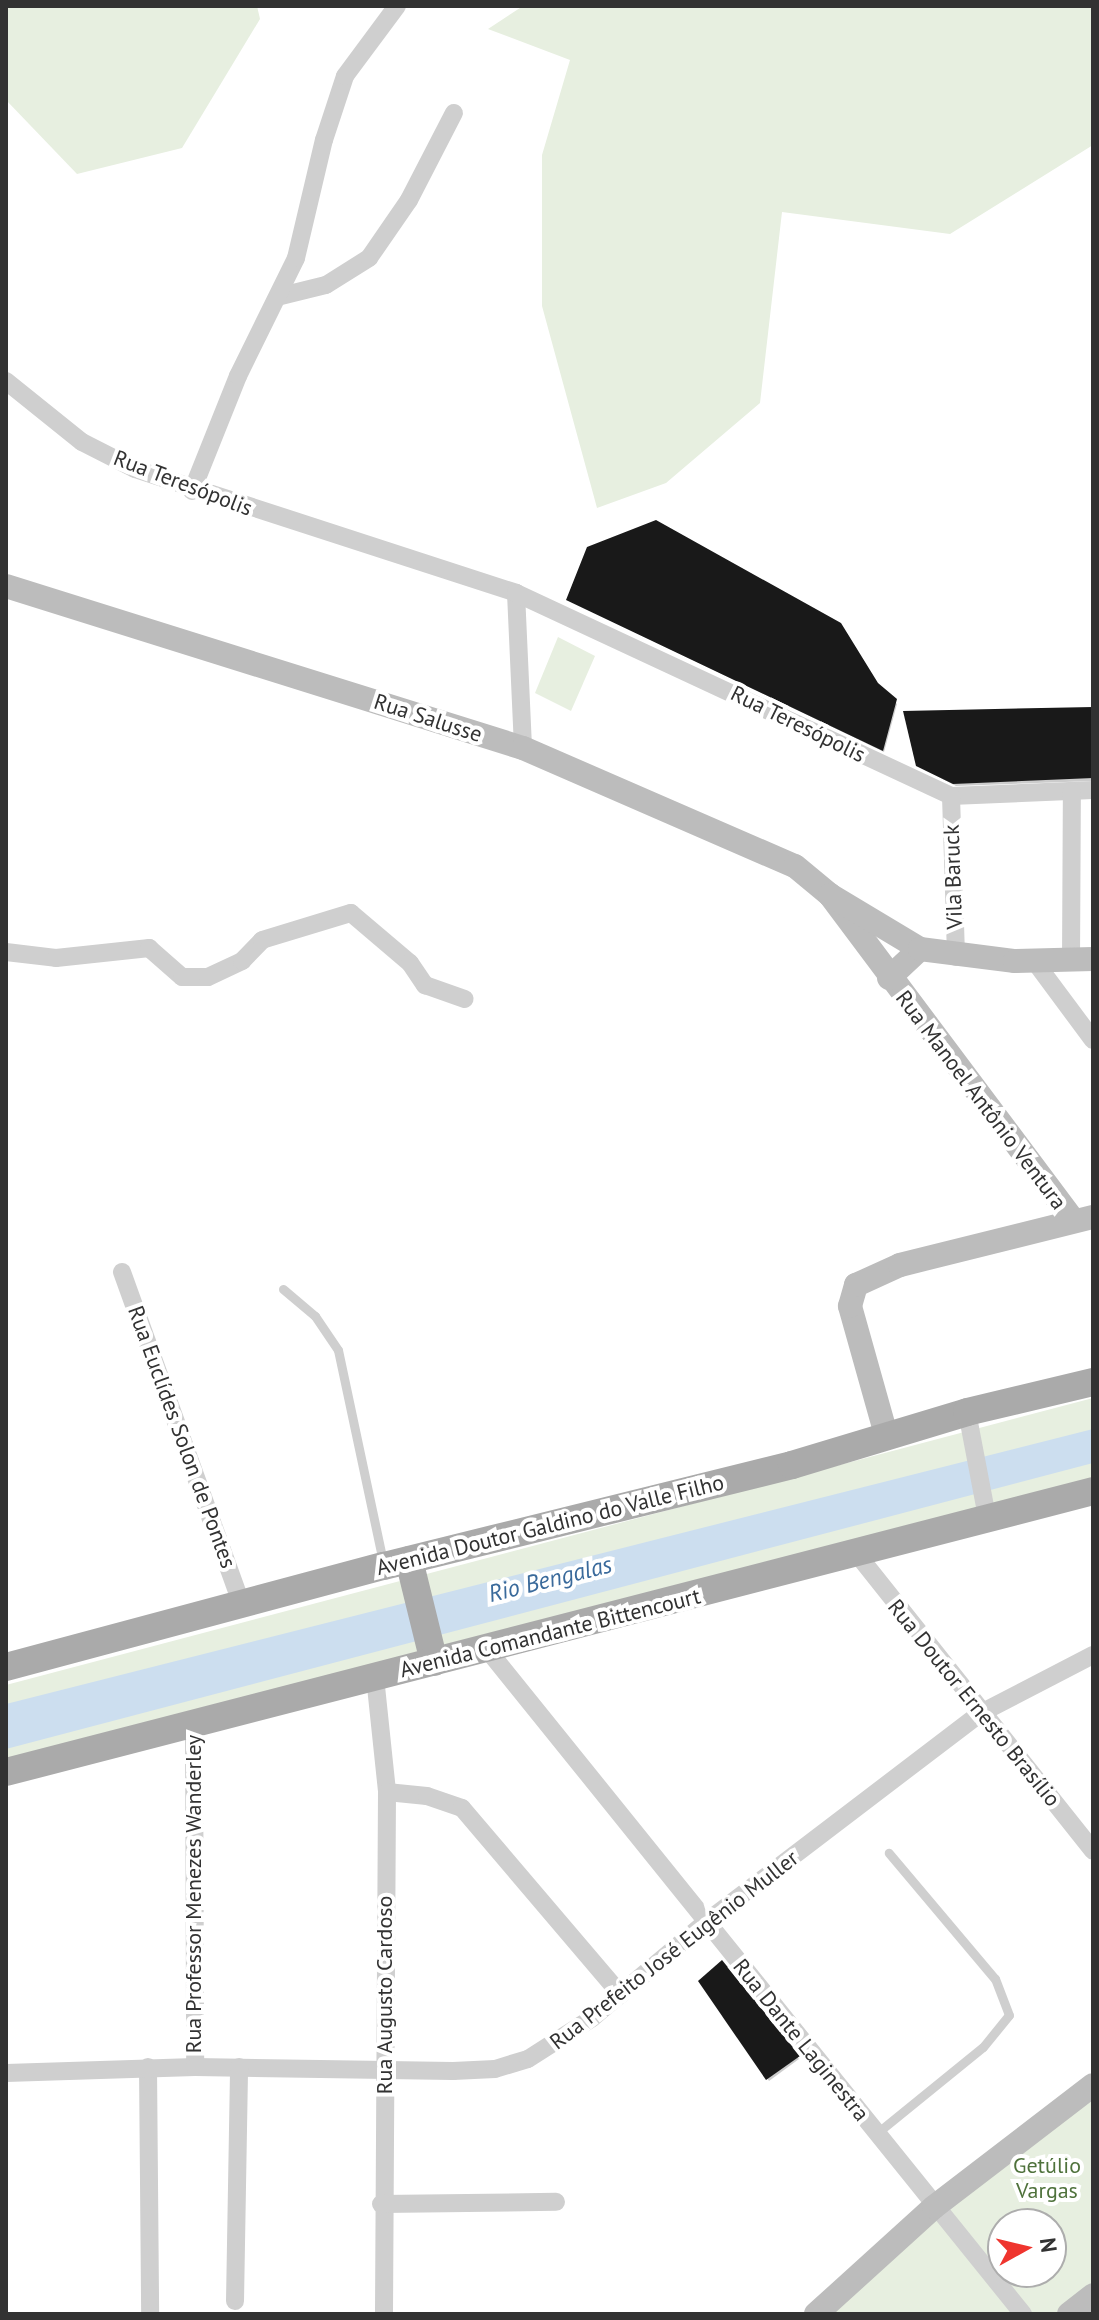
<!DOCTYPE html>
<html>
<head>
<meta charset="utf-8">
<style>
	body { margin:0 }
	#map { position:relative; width:1099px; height:2320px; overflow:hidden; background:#fff; font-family:"PT Sans",sans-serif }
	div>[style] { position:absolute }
	.green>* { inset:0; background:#e7efe0 }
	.water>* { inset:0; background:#ccdeef }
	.shadow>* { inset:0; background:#0003 }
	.building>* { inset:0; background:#191919 }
	.lane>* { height:9px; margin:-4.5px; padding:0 4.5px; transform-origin:4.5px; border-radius:4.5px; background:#cfcfcf }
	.street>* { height:18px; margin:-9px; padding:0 9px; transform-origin:9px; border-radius:9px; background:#cfcfcf }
	.secondary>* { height:24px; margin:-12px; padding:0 12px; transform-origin:12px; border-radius:12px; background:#bcbcbc }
	.primary>* { height:28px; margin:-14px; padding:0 14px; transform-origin:14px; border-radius:14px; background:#aaa }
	span { translate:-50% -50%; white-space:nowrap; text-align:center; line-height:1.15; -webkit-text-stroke:8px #fff; paint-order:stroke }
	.street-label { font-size:22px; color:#323232 }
	.park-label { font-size:22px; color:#4f723c }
	.water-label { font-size:24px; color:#3a6a9b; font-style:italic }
	.frame { position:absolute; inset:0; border:8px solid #323232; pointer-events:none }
	.north { position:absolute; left:987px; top:2208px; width:80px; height:80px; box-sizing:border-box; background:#fff; border:2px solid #adadad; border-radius:50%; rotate:82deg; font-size:22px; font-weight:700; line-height:32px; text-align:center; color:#323232 }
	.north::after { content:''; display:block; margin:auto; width:28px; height:36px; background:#ef352e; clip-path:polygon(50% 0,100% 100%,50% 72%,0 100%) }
</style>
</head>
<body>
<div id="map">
	<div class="green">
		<i style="clip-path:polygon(6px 6px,257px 6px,260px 19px,182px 148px,77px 174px,6px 100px)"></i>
		<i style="clip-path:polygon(523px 6px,1093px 6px,1093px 145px,950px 234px,782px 212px,760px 403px,666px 483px,597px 508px,542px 306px,542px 155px,570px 60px,488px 29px)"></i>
		<i style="clip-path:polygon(558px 637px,595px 656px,571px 711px,535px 693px)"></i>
		<i style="clip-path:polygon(1093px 1398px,1093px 1482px,6px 1762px,6px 1685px)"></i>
		<i style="clip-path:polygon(evenodd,1093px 2085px,1093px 2295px,1069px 2314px,816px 2314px,1093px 2085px,1003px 2224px,1051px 2224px,1051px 2272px,1003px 2272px,1003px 2224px)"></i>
	</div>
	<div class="water">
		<i style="clip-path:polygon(1093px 1429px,1093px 1463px,6px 1749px,6px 1704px)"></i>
	</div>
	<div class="shadow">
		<i style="clip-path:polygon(568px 600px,876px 684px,897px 704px,884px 752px)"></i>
		<i style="clip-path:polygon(1093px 709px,1093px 781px,956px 786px,918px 766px)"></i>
		<i style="clip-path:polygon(722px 1963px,799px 2059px,769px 2081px,701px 1981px)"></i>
	</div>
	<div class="building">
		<i style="clip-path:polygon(656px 520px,841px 623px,878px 683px,897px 699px,883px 751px,566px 600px,587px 547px)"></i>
		<i style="clip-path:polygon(1093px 707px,1093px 778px,953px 784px,916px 766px,903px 711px)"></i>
		<i style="clip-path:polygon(722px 1960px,800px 2056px,766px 2080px,698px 1981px)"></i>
	</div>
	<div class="lane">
		<i style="left:283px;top:1289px;width:42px;rotate:40.2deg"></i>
		<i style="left:315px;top:1316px;width:41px;rotate:55.9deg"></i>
		<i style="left:338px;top:1350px;width:217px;rotate:78deg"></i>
		<i style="left:877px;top:2133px;width:136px;rotate:-39.1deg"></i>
		<i style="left:983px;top:2047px;width:41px;rotate:-50.9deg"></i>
		<i style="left:1009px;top:2015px;width:39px;rotate:-111deg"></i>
		<i style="left:995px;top:1979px;width:165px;rotate:-130.1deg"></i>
	</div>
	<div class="street">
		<i style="left:281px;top:296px;width:46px;rotate:-13.7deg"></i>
		<i style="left:326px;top:285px;width:51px;rotate:-32.1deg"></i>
		<i style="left:369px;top:258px;width:70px;rotate:-55.4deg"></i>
		<i style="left:409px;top:200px;width:98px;rotate:-62.7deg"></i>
		<i style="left:6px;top:381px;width:97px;rotate:38.8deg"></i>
		<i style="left:82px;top:442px;width:59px;rotate:27deg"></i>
		<i style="left:135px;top:469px;width:401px;rotate:18deg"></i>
		<i style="left:516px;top:593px;width:155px;rotate:87.4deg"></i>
		<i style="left:192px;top:491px;width:124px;rotate:-68.2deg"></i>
		<i style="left:238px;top:376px;width:131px;rotate:-63.8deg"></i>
		<i style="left:296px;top:258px;width:121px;rotate:-76.7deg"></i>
		<i style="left:324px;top:140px;width:67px;rotate:-71.8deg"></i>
		<i style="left:345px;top:76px;width:87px;rotate:-53.4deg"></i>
		<i style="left:516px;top:593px;width:480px;rotate:25deg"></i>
		<i style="left:951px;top:796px;width:142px;rotate:-2.4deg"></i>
		<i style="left:951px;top:796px;width:161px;rotate:88.2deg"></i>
		<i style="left:6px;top:952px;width:50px;rotate:6.8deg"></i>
		<i style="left:56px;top:958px;width:94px;rotate:-6.1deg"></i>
		<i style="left:149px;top:948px;width:44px;rotate:41.3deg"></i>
		<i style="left:182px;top:977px;width:26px"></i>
		<i style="left:208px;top:977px;width:38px;rotate:-25deg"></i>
		<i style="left:242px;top:961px;width:29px;rotate:-46deg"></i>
		<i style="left:262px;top:940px;width:93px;rotate:-16.9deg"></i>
		<i style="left:351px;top:913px;width:77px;rotate:40.3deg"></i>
		<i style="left:410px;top:963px;width:27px;rotate:56deg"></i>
		<i style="left:425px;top:985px;width:42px;rotate:19.3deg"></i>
		<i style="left:1071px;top:961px;width:170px;rotate:-89.7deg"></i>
		<i style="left:1035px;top:962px;width:97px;rotate:53.4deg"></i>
		<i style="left:122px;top:1272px;width:352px;rotate:70.2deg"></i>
		<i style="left:967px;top:1412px;width:112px;rotate:79.2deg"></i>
		<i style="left:857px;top:1554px;width:379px;rotate:51.5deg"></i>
		<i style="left:487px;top:1649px;width:854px;rotate:51.13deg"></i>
		<i style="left:375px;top:1677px;width:116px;rotate:84deg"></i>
		<i style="left:387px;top:1792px;width:522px;rotate:90.33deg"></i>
		<i style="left:194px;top:1722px;width:345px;rotate:89.8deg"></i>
		<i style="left:387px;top:1792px;width:40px;rotate:5.7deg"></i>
		<i style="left:427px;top:1796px;width:37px;rotate:19deg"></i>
		<i style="left:462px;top:1808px;width:245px;rotate:49.6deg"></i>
		<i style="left:148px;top:2067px;width:247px;rotate:89.5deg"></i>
		<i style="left:6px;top:2073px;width:189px;rotate:-1.8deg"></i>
		<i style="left:195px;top:2067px;width:258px;rotate:0.9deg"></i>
		<i style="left:453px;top:2071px;width:42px;rotate:-2.7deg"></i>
		<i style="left:495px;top:2069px;width:34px;rotate:-17deg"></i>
		<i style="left:528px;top:2059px;width:76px;rotate:-32.6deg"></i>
		<i style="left:592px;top:2018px;width:148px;rotate:-40.1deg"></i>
		<i style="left:705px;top:1923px;width:347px;rotate:-37.3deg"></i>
		<i style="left:981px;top:1713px;width:126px;rotate:-27.4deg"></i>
		<i style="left:381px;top:2204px;width:175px;rotate:-0.7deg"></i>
		<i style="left:235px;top:2301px;width:234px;rotate:-89deg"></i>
	</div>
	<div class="secondary">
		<i style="left:6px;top:586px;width:542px;rotate:17.4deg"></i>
		<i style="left:523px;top:748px;width:296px;rotate:23.5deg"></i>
		<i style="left:795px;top:866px;width:45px;rotate:39.6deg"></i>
		<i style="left:830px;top:895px;width:407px;rotate:53.2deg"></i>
		<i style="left:830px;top:895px;width:105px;rotate:31deg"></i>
		<i style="left:889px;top:978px;width:42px;rotate:-43.1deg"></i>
		<i style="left:920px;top:949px;width:96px;rotate:7.2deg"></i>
		<i style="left:1015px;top:961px;width:78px;rotate:-1.5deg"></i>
		<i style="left:887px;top:1438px;width:137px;rotate:-105.7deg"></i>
		<i style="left:850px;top:1306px;width:22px;rotate:-74deg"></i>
		<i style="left:856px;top:1285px;width:48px;rotate:-24.4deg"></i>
		<i style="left:900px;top:1265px;width:199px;rotate:-14deg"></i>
		<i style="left:816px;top:2314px;width:159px;rotate:-42.2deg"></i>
		<i style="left:934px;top:2207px;width:200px;rotate:-37.5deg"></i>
		<i style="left:1069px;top:2314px;width:31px;rotate:-38deg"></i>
	</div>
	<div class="primary">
		<i style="left:409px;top:1560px;width:105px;rotate:76.2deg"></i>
		<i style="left:6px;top:1667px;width:391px;rotate:-15deg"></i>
		<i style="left:384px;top:1566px;width:420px;rotate:-13.9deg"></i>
		<i style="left:792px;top:1465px;width:183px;rotate:-16.8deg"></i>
		<i style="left:967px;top:1412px;width:130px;rotate:-13.4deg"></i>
		<i style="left:6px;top:1772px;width:1123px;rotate:-14.49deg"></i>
	</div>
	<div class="street-label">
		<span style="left:183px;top:483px;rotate:21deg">Rua Teresópolis</span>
		<span style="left:428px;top:718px;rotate:18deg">Rua Salusse</span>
		<span style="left:798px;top:724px;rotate:26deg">Rua Teresópolis</span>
		<span style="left:953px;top:877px;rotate:-92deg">Vila Baruck</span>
		<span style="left:981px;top:1100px;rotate:53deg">Rua Manoel Antônio Ventura</span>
		<span style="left:182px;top:1437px;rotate:70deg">Rua Euclídes Solon de Pontes</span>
		<span style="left:550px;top:1525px;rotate:-14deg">Avenida Doutor Galdino do Valle Filho</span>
		<span style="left:550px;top:1633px;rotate:-14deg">Avenida Comandante Bittencourt</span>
		<span style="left:974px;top:1703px;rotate:51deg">Rua Doutor Ernesto Brasílio</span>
		<span style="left:194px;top:1894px;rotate:-90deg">Rua Professor Menezes Wanderley</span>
		<span style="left:674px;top:1950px;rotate:-38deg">Rua Prefeito José Eugênio Muller</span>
		<span style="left:385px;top:1995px;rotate:-90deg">Rua Augusto Cardoso</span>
		<span style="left:801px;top:2040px;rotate:51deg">Rua Dante Laginestra</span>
	</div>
	<div class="park-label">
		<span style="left:1047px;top:2178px">Getúlio<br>Vargas</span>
	</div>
	<div class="water-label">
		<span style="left:550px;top:1579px;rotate:-14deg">Rio Bengalas</span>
	</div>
	<div class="frame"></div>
	<div class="north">N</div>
</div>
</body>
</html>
